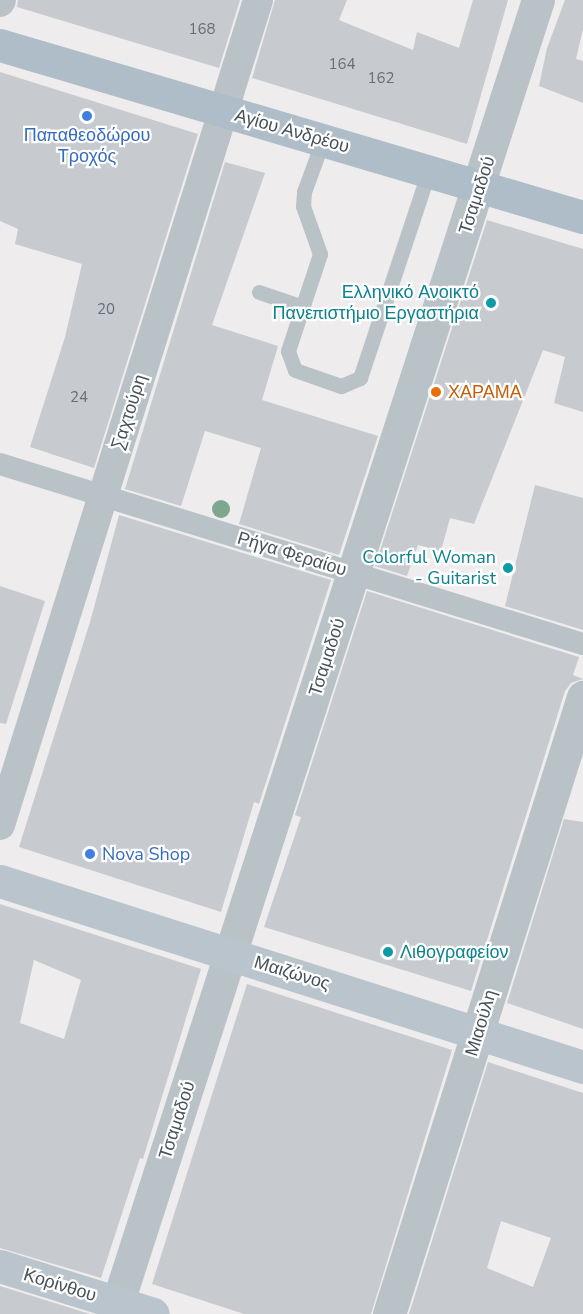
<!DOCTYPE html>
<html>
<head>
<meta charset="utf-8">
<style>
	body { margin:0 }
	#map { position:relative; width:583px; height:1314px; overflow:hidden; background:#efeced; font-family:"Nunito Sans",sans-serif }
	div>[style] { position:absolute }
	.building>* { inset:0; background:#c7cacf }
	.service>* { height:15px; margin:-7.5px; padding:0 7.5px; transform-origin:7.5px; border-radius:7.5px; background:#b9c2c7 }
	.pedestrian>* { height:22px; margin:-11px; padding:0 11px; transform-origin:11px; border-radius:11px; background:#b9c2c7 }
	.minor>* { height:30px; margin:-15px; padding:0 15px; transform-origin:15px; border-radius:15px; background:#b9c2c7 }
	.tertiary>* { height:33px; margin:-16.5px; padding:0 16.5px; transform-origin:16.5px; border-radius:16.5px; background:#b9c2c7 }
	.secondary>* { height:33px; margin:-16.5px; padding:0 16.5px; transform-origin:16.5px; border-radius:16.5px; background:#bac4cc }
	.primary>* { height:33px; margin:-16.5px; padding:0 16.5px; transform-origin:16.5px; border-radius:16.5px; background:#afbdc8 }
	.trees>* { width:18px; height:18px; margin:-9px; border-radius:50%; background:#7ea790 }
	.dots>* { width:16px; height:16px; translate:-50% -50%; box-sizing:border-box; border:3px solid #fff; border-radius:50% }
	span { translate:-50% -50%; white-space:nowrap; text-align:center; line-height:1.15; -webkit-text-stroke:4.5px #fff; paint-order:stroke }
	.number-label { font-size:15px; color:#676f75 }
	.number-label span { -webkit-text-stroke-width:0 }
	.street-label { font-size:18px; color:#475157 }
	.shop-label { font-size:18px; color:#366cbe }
	.left { translate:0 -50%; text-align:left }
	.culture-label { font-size:18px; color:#0d838f }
	.right { translate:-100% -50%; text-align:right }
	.food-label { font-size:18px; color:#c56008 }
</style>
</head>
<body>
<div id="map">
	<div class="building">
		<i style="clip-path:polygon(18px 0,240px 0,219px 68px,17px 7px)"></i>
		<i style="clip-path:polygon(275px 0,347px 0,339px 20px,413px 50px,417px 32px,459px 48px,473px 0,508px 0,467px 144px,252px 78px)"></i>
		<i style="clip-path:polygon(565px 0,583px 0,583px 29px,576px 59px,583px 61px,583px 103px,539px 86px,547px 48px)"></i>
		<i style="clip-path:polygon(0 72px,198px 134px,94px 468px,30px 447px,65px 337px,82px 264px,15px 244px,18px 229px,0 221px)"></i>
		<i style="clip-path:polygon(225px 162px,265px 173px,212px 325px,278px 346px,262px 400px,378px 436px,339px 555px,239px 524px,261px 448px,205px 431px,181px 506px,125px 489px)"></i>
		<i style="clip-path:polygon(487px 220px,583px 249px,583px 412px,554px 403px,565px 357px,543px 350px,474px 524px,450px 518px,441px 551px,418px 545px,407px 576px,375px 566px)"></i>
		<i style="clip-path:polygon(535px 485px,583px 498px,583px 630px,505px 606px)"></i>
		<i style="clip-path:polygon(119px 515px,331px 580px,259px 804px,254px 802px,221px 912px,19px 847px,90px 622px)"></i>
		<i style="clip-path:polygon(0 586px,45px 601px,6px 724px,0 723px)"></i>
		<i style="clip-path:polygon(367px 591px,579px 657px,573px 675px,583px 679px,571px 683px,565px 691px,471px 991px,264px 927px,301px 817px,295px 815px)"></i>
		<i style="clip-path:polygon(564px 819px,583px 822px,583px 1029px,507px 1003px)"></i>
		<i style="clip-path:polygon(evenodd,0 904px,201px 969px,143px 1159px,140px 1158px,101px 1278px,0 1248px,0 904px,34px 960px,81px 980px,64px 1039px,20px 1023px,34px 960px)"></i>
		<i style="clip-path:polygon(247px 984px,452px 1050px,371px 1314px,244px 1314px,152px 1284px)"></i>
		<i style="clip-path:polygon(evenodd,488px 1062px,583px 1093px,583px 1314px,409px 1314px,488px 1062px,501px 1221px,551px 1238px,533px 1287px,487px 1268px,501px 1221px)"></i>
		<i style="clip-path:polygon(0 1286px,90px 1314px,0 1314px)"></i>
	</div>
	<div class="service">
		<i style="left:323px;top:140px;width:55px;rotate:110.1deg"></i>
		<i style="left:304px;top:192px;width:14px;rotate:94deg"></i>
		<i style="left:303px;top:206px;width:51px;rotate:70.5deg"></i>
		<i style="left:320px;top:254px;width:102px;rotate:108.3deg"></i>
		<i style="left:288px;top:351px;width:20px;rotate:70deg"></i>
		<i style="left:295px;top:370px;width:49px;rotate:19.2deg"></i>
		<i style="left:341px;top:386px;width:21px;rotate:-23deg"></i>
		<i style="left:360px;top:378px;width:218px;rotate:-71.6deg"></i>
		<i style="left:259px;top:292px;width:46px;rotate:18.8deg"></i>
	</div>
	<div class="pedestrian">
		<i style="left:0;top:464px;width:610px;rotate:17.16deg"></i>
	</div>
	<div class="minor">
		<i style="left:0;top:2px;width:2px;rotate:-63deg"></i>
		<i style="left:0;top:825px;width:864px;rotate:-72.63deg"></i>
	</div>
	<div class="tertiary">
		<i style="left:114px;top:1314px;width:1381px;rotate:-72.12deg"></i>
		<i style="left:389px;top:1314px;width:647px;rotate:-72.55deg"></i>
	</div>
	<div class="secondary">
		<i style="left:0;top:881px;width:612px;rotate:17.69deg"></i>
		<i style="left:0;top:1266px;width:160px;rotate:17.4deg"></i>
	</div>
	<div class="primary">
		<i style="left:0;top:45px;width:608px;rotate:16.44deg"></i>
	</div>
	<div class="trees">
		<i style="left:221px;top:509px"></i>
	</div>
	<div class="dots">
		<i style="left:87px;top:116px;background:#3f7fe0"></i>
		<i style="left:491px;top:303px;background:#0f9aa8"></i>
		<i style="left:436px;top:392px;background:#e8710a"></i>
		<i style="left:508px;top:568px;background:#0f9aa8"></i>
		<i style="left:90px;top:854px;background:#3f7fe0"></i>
		<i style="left:388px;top:952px;background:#0f9aa8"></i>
	</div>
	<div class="number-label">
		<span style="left:202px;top:30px">168</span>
		<span style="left:342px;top:65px">164</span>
		<span style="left:381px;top:79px">162</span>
		<span style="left:106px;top:310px">20</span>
		<span style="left:79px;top:398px">24</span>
	</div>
	<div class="street-label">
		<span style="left:292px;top:131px;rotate:16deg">Αγίου Ανδρέου</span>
		<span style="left:477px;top:195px;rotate:-72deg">Τσαμαδού</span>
		<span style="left:129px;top:412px;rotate:-72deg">Σαχτούρη</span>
		<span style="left:292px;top:554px;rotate:17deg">Ρήγα Φεραίου</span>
		<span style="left:327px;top:657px;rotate:-72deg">Τσαμαδού</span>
		<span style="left:292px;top:973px;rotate:17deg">Μαιζώνος</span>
		<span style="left:481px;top:1023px;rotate:-73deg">Μιαούλη</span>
		<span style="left:177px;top:1120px;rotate:-72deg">Τσαμαδού</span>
		<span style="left:60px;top:1285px;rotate:17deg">Κορίνθου</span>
	</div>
	<div class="shop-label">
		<span style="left:87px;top:146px">Παπαθεοδώρου<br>Τροχός</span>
		<span class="left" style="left:102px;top:854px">Nova Shop</span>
	</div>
	<div class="culture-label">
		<span class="right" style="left:479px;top:303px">Ελληνικό Ανοικτό<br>Πανεπιστήμιο Εργαστήρια</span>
		<span class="right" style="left:496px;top:568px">Colorful Woman<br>- Guitarist</span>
		<span class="left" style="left:400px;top:952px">Λιθογραφείον</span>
	</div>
	<div class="food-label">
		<span class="left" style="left:448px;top:392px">ΧΑΡΑΜΑ</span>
	</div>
</div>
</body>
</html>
